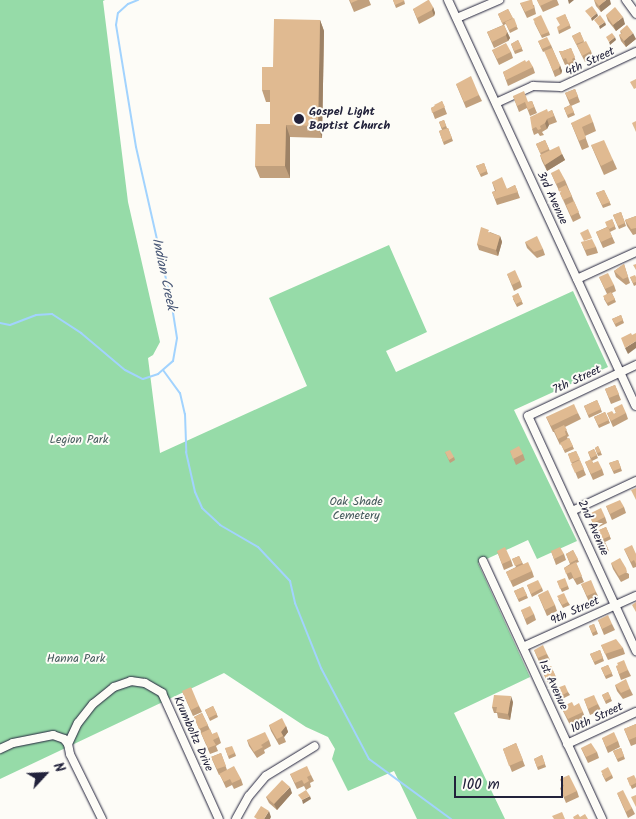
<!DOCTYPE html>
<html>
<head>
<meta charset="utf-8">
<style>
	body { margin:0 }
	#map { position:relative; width:636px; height:819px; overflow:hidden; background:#fdfcf7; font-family:Kalam,sans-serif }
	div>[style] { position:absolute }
	.green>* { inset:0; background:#96dba8 }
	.stream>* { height:2px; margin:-1px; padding:0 1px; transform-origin:1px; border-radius:1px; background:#a2d3fe }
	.roads { filter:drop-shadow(0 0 1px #22223b) drop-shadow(0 0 1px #22223b) }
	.minor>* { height:8px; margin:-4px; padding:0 4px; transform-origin:4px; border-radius:4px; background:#fdfcf7 }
	.wall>* { inset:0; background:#c1a07d }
	.shaded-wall>* { inset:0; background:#9d8266 }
	.building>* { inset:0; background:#e0ba91 }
	.dots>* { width:14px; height:14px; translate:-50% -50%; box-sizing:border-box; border:2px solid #fdfcf7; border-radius:50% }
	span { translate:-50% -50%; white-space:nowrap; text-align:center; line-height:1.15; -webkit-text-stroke:4px #fdfcf7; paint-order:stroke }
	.street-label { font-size:12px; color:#22223b }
	.poi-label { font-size:12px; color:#22223b; font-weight:700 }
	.left { translate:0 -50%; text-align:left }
	.park-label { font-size:12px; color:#455a5c }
	.water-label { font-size:14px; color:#485776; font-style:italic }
	.north { position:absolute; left:20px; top:749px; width:50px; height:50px; -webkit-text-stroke:4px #fdfcf7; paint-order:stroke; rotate:65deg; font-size:14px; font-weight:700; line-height:20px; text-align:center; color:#22223b }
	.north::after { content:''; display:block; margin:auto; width:18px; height:22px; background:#22223b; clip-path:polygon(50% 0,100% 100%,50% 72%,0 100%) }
	.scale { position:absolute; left:454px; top:776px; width:109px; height:22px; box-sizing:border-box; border:2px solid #22223b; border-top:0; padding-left:6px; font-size:15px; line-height:18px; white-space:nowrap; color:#22223b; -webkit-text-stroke:4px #fdfcf7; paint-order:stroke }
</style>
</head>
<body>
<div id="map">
	<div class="green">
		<i style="clip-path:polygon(0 0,105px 0,103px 1px,128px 202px,160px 342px,153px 355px,148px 358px,160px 453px,307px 386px,269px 298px,389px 245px,427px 332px,386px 351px,396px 372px,573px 291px,608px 367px,514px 410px,577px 541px,537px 559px,528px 540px,478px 563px,530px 677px,454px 713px,505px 819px,417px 819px,394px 771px,348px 791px,332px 759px,335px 749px,328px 737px,306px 727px,224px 673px,0 779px)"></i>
	</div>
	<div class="stream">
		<i style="left:0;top:323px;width:10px;rotate:11deg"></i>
		<i style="left:10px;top:325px;width:28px;rotate:-21deg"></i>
		<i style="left:36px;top:315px;width:16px;rotate:-4deg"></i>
		<i style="left:52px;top:314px;width:35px;rotate:33deg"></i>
		<i style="left:81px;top:333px;width:57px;rotate:40.1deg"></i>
		<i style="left:125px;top:370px;width:20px;rotate:27deg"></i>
		<i style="left:143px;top:379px;width:16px;rotate:-18deg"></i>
		<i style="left:158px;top:374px;width:20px;rotate:-41deg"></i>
		<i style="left:173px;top:361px;width:23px;rotate:-80deg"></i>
		<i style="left:177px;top:338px;width:37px;rotate:-99deg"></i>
		<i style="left:171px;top:301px;width:158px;rotate:-102.8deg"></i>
		<i style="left:136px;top:147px;width:124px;rotate:-99.3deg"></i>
		<i style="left:116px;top:25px;width:12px;rotate:-81deg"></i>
		<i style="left:118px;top:13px;width:13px;rotate:-42deg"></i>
		<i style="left:128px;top:4px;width:11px;rotate:-22deg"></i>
		<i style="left:163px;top:370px;width:29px;rotate:54deg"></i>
		<i style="left:180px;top:393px;width:22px;rotate:77deg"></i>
		<i style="left:185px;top:414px;width:38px;rotate:88deg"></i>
		<i style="left:186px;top:452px;width:41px;rotate:77.3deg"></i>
		<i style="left:195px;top:492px;width:17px;rotate:66deg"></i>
		<i style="left:202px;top:508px;width:25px;rotate:43deg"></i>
		<i style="left:220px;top:525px;width:44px;rotate:30.1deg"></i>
		<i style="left:258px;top:547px;width:47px;rotate:46.7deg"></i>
		<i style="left:290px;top:581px;width:23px;rotate:77deg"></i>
		<i style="left:295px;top:603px;width:70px;rotate:68.2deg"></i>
		<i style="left:321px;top:668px;width:103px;rotate:62.2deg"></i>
		<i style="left:369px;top:759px;width:102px;rotate:36.2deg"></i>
	</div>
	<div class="roads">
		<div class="minor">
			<i style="left:448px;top:0;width:447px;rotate:65.2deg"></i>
			<i style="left:626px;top:0;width:17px;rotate:54deg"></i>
			<i style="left:457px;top:18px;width:46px;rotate:-23.2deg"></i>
			<i style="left:496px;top:103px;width:41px;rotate:-24.7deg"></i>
			<i style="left:533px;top:86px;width:28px;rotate:2deg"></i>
			<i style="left:561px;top:87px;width:83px;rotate:-25deg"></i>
			<i style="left:577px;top:279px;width:65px;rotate:-24.6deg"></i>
			<i style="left:636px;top:365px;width:119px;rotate:154.7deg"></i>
			<i style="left:528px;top:416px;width:259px;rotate:65.3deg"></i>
			<i style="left:572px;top:511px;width:71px;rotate:-25.1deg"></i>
			<i style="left:483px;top:561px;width:284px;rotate:65.2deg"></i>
			<i style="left:523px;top:647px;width:124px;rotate:-24.3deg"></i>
			<i style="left:567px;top:744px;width:76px;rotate:-24.9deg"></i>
			<i style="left:0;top:749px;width:14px;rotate:-25deg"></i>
			<i style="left:13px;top:743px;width:41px;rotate:-11.3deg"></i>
			<i style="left:53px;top:735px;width:12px;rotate:20deg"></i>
			<i style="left:64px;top:739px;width:6px;rotate:51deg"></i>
			<i style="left:102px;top:819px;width:72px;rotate:-116.2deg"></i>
			<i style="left:70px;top:754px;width:10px;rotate:-101deg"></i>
			<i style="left:68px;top:744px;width:23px;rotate:-65deg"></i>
			<i style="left:78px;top:723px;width:24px;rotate:-52deg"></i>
			<i style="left:93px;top:704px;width:27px;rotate:-39deg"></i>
			<i style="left:114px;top:687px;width:18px;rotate:-19deg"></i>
			<i style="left:131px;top:681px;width:14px;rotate:8deg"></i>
			<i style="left:145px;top:683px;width:20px;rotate:30deg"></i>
			<i style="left:162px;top:693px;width:138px;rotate:65.7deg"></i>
			<i style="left:236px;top:819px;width:26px;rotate:-61deg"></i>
			<i style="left:249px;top:796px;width:26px;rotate:-50deg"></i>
			<i style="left:266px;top:776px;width:57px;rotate:-31.5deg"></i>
		</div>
	</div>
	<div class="wall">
		<i style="clip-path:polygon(349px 0,369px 0,371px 5px,354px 12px)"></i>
		<i style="clip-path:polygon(393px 0,404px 0,405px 4px,396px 8px)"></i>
		<i style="clip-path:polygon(537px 0,557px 0,559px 5px,543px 12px)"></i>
		<i style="clip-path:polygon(594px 0,611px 4px,601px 12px,596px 6px)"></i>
		<i style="clip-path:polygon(520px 3px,534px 5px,536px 14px,527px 18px)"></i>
		<i style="clip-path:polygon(433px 7px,435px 13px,434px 16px,419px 24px,413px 9px)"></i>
		<i style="clip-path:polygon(508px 9px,518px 29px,510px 33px,506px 24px,504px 25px,510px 38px,508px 41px,494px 48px,487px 32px,503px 25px,498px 14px)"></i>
		<i style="clip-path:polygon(565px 14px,571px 28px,559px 34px,558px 30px)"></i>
		<i style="clip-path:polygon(606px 15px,625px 24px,616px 31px,608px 21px)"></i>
		<i style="clip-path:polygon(320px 20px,324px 31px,322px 138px,290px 137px,290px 178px,260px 178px,255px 166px,270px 124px,270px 102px,266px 102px,262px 90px,273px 67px)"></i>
		<i style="clip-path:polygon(534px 22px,549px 32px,550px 35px,542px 38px)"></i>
		<i style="clip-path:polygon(620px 31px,636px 39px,626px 47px,621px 41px,619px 35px,621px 34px)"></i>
		<i style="clip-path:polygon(580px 32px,584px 42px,591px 51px,593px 57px,585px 62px,572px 36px)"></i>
		<i style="clip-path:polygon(518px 40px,523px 51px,515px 54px,511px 44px)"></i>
		<i style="clip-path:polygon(538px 41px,551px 45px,562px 71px,561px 74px,555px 77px,545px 51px,543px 52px)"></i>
		<i style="clip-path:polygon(571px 48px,577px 64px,575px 65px,576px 67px,570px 69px,568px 64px,565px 65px,559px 51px,563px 51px)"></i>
		<i style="clip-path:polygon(492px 50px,511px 52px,513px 58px,499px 65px)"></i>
		<i style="clip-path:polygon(526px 62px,533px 67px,535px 73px,508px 86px,503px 72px)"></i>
		<i style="clip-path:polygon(456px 84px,479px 95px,482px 101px,466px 108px)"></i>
		<i style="clip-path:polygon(575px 89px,580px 102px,571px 106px,575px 115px,568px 118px,564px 108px,570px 105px,565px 93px)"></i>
		<i style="clip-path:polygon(513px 96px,528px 102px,532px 101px,537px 113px,530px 116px,527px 108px,519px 112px)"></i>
		<i style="clip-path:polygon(442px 101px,447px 114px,435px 119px,431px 108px,435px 106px)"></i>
		<i style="clip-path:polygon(552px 110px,557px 122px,549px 125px,547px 129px,542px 132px,544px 135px,540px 136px,538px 133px,534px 135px,532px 129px,548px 112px)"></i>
		<i style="clip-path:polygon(444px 120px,447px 128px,448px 128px,453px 141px,444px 145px,439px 131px,442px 130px,439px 122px)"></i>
		<i style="clip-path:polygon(593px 122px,596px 131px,585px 136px,589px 147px,582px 150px,571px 123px)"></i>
		<i style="clip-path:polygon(545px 140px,550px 151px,562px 154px,565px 160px,547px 171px,542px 161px,540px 155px,541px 155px,536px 144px)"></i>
		<i style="clip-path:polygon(591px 145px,613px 160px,617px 169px,604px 175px)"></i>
		<i style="clip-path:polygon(484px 163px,488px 174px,481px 177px,476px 166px)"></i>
		<i style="clip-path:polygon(551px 173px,565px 180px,581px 218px,573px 222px)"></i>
		<i style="clip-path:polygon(492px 182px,507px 189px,515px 185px,520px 198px,497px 205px,492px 192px,495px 191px)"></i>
		<i style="clip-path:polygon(604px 190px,611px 205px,603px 208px,596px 193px)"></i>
		<i style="clip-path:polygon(621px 212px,626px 226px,619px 229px,613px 215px)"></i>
		<i style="clip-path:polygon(636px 216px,636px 234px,633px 235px,627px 226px,625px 220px)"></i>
		<i style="clip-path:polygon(612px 219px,616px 229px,610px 232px,615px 243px,603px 248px,596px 232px,607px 227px)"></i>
		<i style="clip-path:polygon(490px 232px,500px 236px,502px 242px,498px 256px,479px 250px,477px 244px)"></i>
		<i style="clip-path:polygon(525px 242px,543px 249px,545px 255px,537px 258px,527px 248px)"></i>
		<i style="clip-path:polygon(581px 242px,596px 247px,598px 253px,587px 256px)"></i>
		<i style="clip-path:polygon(624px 264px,630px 283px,626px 285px,616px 277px,614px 271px)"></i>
		<i style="clip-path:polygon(507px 274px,520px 281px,522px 287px,514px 291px)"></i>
		<i style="clip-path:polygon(599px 277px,614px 285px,616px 291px,612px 293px,616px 302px,608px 306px,604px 299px,607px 294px)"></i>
		<i style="clip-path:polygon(630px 277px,636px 277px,636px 285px,634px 286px)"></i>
		<i style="clip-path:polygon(518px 293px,523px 304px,517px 307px,513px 299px)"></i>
		<i style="clip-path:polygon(621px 315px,624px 323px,616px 327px,612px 319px)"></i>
		<i style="clip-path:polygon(615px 385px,621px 400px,611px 404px,605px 389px)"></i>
		<i style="clip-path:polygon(597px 400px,602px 412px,589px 418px,584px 406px)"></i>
		<i style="clip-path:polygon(614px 408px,626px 413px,628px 419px,613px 427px,607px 413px,614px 414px,616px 413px)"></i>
		<i style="clip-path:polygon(605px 412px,610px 423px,599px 428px,594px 417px)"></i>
		<i style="clip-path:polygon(578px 413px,581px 419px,565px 427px,569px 436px,567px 437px,568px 439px,569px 438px,574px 449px,565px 453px,561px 444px,560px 445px,554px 432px,553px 432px,546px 417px)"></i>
		<i style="clip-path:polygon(598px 446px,602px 455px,598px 456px,595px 448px)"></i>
		<i style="clip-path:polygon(594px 449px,598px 458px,592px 461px,593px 463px,602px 469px,604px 475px,593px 480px,585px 462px,591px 460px,588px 452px)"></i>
		<i style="clip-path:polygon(510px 451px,523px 454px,525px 460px,516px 465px)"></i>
		<i style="clip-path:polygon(576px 451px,586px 475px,578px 479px,568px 454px)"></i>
		<i style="clip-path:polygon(445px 452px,454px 457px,455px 460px,450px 463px)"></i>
		<i style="clip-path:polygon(618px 460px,622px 471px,614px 474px,609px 463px)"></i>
		<i style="clip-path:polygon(606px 506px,624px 507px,626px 513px,612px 520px)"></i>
		<i style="clip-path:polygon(589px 514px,605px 517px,607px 523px,595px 529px)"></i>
		<i style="clip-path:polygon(606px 527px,611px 539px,605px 542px,609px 551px,602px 554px,597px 545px,602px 543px,597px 531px)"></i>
		<i style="clip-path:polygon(624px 549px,636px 554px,636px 567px,633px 568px)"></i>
		<i style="clip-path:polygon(573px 550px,579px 562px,576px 563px,584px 582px,577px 585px,573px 578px,569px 580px,564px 568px,570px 564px,566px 554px)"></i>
		<i style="clip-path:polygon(497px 551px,511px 560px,513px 566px,504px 570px)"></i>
		<i style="clip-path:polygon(551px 551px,564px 554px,566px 560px,556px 565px)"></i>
		<i style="clip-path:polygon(519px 556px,523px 564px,532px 571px,534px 577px,513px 587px,506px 572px,516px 567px,512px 559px)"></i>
		<i style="clip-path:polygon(611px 563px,629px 574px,629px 578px,621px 582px,613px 569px)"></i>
		<i style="clip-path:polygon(557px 581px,568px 586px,569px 589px,562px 592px)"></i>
		<i style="clip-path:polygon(581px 584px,596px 592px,599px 598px,589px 602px)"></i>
		<i style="clip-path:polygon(527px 585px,542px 588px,543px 591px,532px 597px)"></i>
		<i style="clip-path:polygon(523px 587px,528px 598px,519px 602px,514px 591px)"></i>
		<i style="clip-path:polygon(538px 595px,555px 605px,557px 611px,547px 616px)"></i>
		<i style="clip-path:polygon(558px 599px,568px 602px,570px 605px,563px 608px)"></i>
		<i style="clip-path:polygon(521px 610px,534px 614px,536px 620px,527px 625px)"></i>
		<i style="clip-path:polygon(598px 620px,612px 624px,615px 630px,604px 635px)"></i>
		<i style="clip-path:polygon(594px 624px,598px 634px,593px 636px,589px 626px)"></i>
		<i style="clip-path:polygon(601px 645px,623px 648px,625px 654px,608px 660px)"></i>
		<i style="clip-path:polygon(534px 650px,547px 654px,550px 660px,540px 664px)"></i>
		<i style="clip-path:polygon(600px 650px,604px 661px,595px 665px,590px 654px)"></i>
		<i style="clip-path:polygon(608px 665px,613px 676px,606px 679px,601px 668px)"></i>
		<i style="clip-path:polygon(551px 666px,557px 680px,548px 684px,542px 670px)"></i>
		<i style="clip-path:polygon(616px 666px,628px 670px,631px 676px,621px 680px)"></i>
		<i style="clip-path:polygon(615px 685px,630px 689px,633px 695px,623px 699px,617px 691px)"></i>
		<i style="clip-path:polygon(557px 688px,568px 692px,570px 695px,562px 699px)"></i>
		<i style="clip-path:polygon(182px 691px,199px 706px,202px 712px,193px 716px)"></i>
		<i style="clip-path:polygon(608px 692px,612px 701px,606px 704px,602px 695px)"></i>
		<i style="clip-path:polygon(584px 699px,598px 704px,601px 710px,590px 715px)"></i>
		<i style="clip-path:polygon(513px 702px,510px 720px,498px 718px,497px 713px,494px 713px,492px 707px)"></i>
		<i style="clip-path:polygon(213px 706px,218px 717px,210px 721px,205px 710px)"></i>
		<i style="clip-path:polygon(574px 706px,583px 712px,585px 718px,570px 725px,561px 707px)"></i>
		<i style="clip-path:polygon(202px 713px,212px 734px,219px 737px,221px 743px,216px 746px,218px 751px,210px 754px,194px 717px)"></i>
		<i style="clip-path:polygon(636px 724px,636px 744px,631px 746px,624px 729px)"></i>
		<i style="clip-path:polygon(269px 725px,286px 726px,288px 732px,284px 737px,286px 742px,279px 745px,271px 731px)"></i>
		<i style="clip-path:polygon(602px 738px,618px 741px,620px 747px,608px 753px)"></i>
		<i style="clip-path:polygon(247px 740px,269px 740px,271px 746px,264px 750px,265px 753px,257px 758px,249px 746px)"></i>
		<i style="clip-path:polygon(516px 743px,525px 766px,512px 772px,503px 749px)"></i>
		<i style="clip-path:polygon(225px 748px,235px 753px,236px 756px,229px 759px)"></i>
		<i style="clip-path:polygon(581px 748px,597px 752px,599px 758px,588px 763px)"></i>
		<i style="clip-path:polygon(621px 748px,625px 759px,618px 762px,613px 751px)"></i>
		<i style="clip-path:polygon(221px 753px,227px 770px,241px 779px,243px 785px,234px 789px,232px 785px,226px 788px,220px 775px,219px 775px,211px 757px)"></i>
		<i style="clip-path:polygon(542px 755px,546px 767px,538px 770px,534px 759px)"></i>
		<i style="clip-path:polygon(290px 774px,311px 775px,314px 781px,310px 783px,311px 787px,306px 790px,304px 786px,297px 789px)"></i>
		<i style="clip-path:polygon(602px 774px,612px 775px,613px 778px,606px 782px)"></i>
		<i style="clip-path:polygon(627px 778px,636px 779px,636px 787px,632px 789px)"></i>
		<i style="clip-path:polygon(560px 779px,577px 791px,579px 797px,566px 803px,560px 788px,563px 787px)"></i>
		<i style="clip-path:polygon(292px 793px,277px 810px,269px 803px,266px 797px)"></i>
		<i style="clip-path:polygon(617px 793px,632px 808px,635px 814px,628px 818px)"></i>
	</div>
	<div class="shaded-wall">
		<i style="clip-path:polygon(568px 0,574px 0,569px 4px)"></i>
		<i style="clip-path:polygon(606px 0,610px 0,611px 4px,601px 12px,599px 6px)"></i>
		<i style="clip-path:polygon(433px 7px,435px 13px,434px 16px,432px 10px)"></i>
		<i style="clip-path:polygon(597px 13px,598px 16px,592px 21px,591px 18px)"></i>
		<i style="clip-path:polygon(623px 17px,625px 24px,616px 31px,613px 25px)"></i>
		<i style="clip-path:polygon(320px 20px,324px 31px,322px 138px,318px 126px)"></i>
		<i style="clip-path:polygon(605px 22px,606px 25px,600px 29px,599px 26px)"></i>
		<i style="clip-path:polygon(507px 32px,510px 38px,508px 41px,506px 35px)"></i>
		<i style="clip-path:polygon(633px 33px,636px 39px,626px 47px,624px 41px)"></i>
		<i style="clip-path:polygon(615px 37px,616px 40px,610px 45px,609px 42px)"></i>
		<i style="clip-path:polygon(560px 65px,562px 71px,561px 74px,559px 68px)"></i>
		<i style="clip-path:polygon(547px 119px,549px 125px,547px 129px,545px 123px)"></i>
		<i style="clip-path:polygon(286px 125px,290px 137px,290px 178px,285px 166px)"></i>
		<i style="clip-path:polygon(562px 154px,565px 160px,547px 171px,545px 165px)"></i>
		<i style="clip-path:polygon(500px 236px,502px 242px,498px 256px,496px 250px)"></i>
		<i style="clip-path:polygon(636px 341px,636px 348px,628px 354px,625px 348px)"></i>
		<i style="clip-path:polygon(511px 696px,513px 702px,510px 720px,508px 714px)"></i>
		<i style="clip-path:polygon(286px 726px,288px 732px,284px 737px,281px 732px)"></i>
		<i style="clip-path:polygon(290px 787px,292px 793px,277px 810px,274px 804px)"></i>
		<i style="clip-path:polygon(310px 796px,311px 799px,303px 804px,302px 800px)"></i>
		<i style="clip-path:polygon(269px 811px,271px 817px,270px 819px,264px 819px)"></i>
	</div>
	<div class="building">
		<i style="clip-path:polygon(350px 0,358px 0,351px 3px)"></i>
		<i style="clip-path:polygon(393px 0,404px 0,404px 1px,395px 5px)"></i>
		<i style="clip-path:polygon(428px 0,429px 0,433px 7px,432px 10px,417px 18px,413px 9px)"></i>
		<i style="clip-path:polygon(530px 0,532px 0,534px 8px,525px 12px,520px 3px)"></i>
		<i style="clip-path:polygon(537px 0,553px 0,540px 6px)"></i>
		<i style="clip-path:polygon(594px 0,606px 0,599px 6px)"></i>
		<i style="clip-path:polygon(592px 6px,597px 13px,591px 18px,585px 11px)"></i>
		<i style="clip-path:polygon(615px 7px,623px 17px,613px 25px,606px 15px)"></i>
		<i style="clip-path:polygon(508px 9px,513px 18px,502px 23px,498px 14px)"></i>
		<i style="clip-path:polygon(565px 14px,570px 25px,558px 31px,557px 27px,560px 25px,556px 18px)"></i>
		<i style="clip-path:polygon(541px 15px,549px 32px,541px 35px,533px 19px)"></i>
		<i style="clip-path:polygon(600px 15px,605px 22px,599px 26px,594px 20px)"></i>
		<i style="clip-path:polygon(514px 18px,517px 26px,509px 30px,505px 22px)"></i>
		<i style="clip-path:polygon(274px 19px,320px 20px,318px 126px,286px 125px,285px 166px,255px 166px,256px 124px,270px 124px,270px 90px,262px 90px,262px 67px,273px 67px)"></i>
		<i style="clip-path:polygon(504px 25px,507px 32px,506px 35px,492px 42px,487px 32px)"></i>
		<i style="clip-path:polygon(627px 25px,633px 33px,624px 41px,619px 35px,622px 33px,620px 31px)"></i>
		<i style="clip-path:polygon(580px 32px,584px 41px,576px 44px,572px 36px)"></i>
		<i style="clip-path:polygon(612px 33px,615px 37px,609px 42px,606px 37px)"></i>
		<i style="clip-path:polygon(547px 37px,551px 45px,542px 49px,538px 41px)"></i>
		<i style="clip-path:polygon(518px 40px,522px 48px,514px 51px,511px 44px)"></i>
		<i style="clip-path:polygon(586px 41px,591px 51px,582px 56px,577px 45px)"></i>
		<i style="clip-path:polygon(506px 43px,511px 52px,497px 59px,492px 50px)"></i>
		<i style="clip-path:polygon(552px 48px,560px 65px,559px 68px,553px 71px,544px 51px)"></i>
		<i style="clip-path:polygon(571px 48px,575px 57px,572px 59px,573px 61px,568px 63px,566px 58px,563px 59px,559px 51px,563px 51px)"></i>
		<i style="clip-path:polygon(525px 60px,526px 62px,529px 60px,533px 67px,506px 80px,503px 72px)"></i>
		<i style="clip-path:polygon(471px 76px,479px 95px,464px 102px,456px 84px)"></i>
		<i style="clip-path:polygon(636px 79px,636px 88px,634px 89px,630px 82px)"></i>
		<i style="clip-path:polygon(575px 89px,578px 96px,569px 100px,565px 93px)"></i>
		<i style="clip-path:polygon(524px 91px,528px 102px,532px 101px,534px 107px,528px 110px,525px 102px,517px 106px,513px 96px)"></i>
		<i style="clip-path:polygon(442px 101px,445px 107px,432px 113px,431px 108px,435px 106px,434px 105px)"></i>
		<i style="clip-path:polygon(571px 105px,574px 112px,567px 115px,564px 108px)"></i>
		<i style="clip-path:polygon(547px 109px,548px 112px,552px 110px,554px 116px,547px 119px,545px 123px,540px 126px,541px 129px,538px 130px,536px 127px,532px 129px,530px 117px)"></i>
		<i style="clip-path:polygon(590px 114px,593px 122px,582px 127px,586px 138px,579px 141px,571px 123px)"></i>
		<i style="clip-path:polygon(444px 120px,446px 126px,442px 128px,439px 122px)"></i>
		<i style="clip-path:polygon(636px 121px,636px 132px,632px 123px)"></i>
		<i style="clip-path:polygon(448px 128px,452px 138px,443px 142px,439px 131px)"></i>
		<i style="clip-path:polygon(545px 140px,549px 149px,540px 153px,536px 144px)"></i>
		<i style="clip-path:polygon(604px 140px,613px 160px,601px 166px,591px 145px)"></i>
		<i style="clip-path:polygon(559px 146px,562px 154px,545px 165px,540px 155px)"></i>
		<i style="clip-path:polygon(484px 163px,487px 171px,480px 174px,476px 166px)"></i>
		<i style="clip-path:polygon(559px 169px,565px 180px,556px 184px,551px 173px)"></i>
		<i style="clip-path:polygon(502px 177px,507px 189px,515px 185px,518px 192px,495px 199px,492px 192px,496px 191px,492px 182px)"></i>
		<i style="clip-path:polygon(566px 185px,572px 196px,563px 200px,558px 189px)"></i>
		<i style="clip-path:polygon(604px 190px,610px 202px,602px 205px,596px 193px)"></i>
		<i style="clip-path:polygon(574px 201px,579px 212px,571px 216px,566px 205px)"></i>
		<i style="clip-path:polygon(621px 212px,625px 223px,618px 226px,613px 215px)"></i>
		<i style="clip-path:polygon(636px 216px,636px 228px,631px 229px,625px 220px)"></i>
		<i style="clip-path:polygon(612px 219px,615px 226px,609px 229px,608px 227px,607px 227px,605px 222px)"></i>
		<i style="clip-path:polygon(481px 227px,489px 230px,488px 232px,500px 236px,496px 250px,477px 244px)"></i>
		<i style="clip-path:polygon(608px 227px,612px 237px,601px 242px,596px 232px)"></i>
		<i style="clip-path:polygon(588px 229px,592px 238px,584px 241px,580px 233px)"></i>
		<i style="clip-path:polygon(537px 236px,543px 249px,534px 252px,525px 242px)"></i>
		<i style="clip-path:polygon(592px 239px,596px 247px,585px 250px,581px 242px)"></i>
		<i style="clip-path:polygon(624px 264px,628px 277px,623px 279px,614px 271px)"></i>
		<i style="clip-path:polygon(636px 264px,636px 270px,633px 265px)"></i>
		<i style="clip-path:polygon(515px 270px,520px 281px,512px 285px,507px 274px)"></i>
		<i style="clip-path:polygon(608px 273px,614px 285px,605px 289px,599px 277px)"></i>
		<i style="clip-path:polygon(635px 275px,636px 277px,636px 282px,633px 283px,630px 277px)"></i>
		<i style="clip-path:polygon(611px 292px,615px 299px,607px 303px,603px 296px)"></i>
		<i style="clip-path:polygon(518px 293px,522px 301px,516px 304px,512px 296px)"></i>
		<i style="clip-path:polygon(621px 315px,623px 320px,615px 324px,612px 319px)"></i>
		<i style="clip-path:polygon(631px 333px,632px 335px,636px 333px,636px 341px,625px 348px,621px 338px)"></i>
		<i style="clip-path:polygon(615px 385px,619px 394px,609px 398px,605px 389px)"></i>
		<i style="clip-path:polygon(597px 400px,601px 409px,588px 415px,584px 406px)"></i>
		<i style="clip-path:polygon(574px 404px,578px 413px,551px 426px,546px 417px)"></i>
		<i style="clip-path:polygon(622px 404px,626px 413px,611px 421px,607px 413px,612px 411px,614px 414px,616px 413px,614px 408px)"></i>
		<i style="clip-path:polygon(605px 412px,609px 420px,598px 425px,594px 417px)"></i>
		<i style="clip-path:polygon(564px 425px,567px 430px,565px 431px,566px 435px,558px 439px,554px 430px)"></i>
		<i style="clip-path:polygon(569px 438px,573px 446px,564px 450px,560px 443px)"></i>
		<i style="clip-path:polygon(519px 446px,523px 454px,513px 459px,510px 451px)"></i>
		<i style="clip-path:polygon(598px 446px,601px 452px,597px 453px,595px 448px)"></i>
		<i style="clip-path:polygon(594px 449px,597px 455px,591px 458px,588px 452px)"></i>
		<i style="clip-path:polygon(450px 450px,454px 457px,449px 460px,445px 452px)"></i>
		<i style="clip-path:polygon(576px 451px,580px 459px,571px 463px,568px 454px)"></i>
		<i style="clip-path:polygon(591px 459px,593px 463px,598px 461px,602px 469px,591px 474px,585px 462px)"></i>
		<i style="clip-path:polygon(580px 460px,584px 469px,575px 473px,571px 464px)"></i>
		<i style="clip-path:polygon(618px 460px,621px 468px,613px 471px,609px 463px)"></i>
		<i style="clip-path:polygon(636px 488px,636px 500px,631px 490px)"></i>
		<i style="clip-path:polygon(620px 500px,624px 507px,610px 514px,606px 506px)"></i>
		<i style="clip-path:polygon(601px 508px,605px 517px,593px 523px,589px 514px)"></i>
		<i style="clip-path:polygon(606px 527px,610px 536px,601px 540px,597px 531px)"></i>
		<i style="clip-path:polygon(604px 542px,608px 548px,601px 551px,597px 545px)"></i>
		<i style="clip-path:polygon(632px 545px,636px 554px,636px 564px,634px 560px,631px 562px,624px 549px)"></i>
		<i style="clip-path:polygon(505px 547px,511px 560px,502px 564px,497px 551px)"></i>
		<i style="clip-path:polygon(560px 547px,564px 554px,554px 559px,551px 551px)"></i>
		<i style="clip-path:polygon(573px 550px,578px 559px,570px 563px,566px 554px)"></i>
		<i style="clip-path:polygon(519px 556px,522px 563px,515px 566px,512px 559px)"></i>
		<i style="clip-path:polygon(620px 558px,626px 568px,627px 572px,619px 576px,611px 563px)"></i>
		<i style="clip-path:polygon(528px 562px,532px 571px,510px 581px,506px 572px)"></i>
		<i style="clip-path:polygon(576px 562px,582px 576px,574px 579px,571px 572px,566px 574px,564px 568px)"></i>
		<i style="clip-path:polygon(565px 578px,568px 586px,560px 589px,557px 581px)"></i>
		<i style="clip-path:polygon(538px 580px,542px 588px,531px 594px,527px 585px)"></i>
		<i style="clip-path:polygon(591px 580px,596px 592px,587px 596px,581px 584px)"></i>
		<i style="clip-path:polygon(523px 587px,527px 595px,518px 599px,514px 591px)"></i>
		<i style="clip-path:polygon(548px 590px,555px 605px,545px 610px,538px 595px)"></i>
		<i style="clip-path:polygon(564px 593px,568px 602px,562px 605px,557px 596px)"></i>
		<i style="clip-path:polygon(636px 602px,636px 612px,632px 605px)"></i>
		<i style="clip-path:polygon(530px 606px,534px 614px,525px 619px,521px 610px)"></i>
		<i style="clip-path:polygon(608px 615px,612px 624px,602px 629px,598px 620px)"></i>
		<i style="clip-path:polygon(594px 624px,596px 631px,592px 633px,589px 626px)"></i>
		<i style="clip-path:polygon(616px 639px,623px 648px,605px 654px,601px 645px)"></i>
		<i style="clip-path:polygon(543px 645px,547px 654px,538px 658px,534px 650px)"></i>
		<i style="clip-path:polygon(600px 650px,603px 658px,594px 662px,590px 654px)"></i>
		<i style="clip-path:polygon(624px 660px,628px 670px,619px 674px,616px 666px,618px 665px,617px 663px)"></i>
		<i style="clip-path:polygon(608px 665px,612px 673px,605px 676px,601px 668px)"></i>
		<i style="clip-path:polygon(551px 666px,556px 677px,547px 681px,542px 670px)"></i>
		<i style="clip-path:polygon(626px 679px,630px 689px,621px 693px,615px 685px)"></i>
		<i style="clip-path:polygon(565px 685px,568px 692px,561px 696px,557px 688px)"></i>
		<i style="clip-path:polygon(191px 687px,199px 706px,191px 710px,182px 691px)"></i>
		<i style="clip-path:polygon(608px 692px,611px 698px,605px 701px,602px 695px)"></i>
		<i style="clip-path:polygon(494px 695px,511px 696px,508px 714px,496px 712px,497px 707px,492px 707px)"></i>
		<i style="clip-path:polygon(594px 695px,598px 704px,588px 709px,584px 699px)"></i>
		<i style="clip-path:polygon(572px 702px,574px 706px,579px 703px,583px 712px,568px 719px,561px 707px)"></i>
		<i style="clip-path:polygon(213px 706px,217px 714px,209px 718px,205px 710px)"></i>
		<i style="clip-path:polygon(202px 713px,208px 725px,199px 729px,194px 717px)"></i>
		<i style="clip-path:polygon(282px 718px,286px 726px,281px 732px,283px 736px,277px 739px,269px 725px)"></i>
		<i style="clip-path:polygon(636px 724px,636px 737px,629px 740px,624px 729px)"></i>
		<i style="clip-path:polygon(210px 729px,212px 734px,217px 732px,219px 737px,213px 740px,216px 745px,208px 748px,201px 733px)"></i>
		<i style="clip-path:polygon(265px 732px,269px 740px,261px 745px,263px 747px,254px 752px,247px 740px)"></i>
		<i style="clip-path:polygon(614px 732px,618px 741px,606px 747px,602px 738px)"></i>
		<i style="clip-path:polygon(516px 743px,523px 760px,509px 766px,503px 749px)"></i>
		<i style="clip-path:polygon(591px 743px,597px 752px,586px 757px,581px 748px)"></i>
		<i style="clip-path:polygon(232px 746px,235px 753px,228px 756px,225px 748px)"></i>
		<i style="clip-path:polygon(621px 748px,624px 756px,617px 759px,613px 751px)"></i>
		<i style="clip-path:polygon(221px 753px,226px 766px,217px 769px,211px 757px)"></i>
		<i style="clip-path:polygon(542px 755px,545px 764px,537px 767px,534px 759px)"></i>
		<i style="clip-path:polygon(234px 766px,241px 779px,232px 783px,230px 779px,224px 782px,219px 774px)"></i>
		<i style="clip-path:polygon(307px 766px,311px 775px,307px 777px,309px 781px,304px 784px,302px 780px,295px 783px,290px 774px)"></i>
		<i style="clip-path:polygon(608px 767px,612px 775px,605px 779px,601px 771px)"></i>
		<i style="clip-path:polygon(569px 775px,577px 791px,564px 797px,560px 788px,564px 786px,560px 779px)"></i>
		<i style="clip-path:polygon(634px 775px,636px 779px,636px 783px,630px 786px,627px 778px)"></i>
		<i style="clip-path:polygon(282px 780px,290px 787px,274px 804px,266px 797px)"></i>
		<i style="clip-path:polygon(306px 790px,310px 796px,302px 800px,298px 795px)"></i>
		<i style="clip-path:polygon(623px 790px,632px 808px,626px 812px,617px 793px)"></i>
		<i style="clip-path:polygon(636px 795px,636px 807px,631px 797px)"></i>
		<i style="clip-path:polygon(261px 806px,269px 811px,264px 819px,257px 819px,254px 817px)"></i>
		<i style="clip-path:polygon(562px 812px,565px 819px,554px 819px,552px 816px)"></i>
		<i style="clip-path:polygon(578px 814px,580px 817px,585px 814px,588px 819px,574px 819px,573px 817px)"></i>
	</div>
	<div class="dots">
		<i style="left:299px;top:119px;background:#22223b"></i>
	</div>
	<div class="street-label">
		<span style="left:590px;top:62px;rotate:-25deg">4th Street</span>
		<span style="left:552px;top:198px;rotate:65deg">3rd Avenue</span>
		<span style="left:577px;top:380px;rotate:-25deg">7th Street</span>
		<span style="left:593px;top:528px;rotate:66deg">2nd Avenue</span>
		<span style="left:575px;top:611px;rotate:-24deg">9th Street</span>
		<span style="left:553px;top:685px;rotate:65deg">1st Avenue</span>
		<span style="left:597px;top:718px;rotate:-25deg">10th Street</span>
		<span style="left:193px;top:734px;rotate:66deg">Krumboltz Drive</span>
	</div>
	<div class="poi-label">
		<span class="left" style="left:309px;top:119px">Gospel Light<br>Baptist Church</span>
	</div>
	<div class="park-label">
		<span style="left:79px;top:440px">Legion Park</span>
		<span style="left:356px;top:509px">Oak Shade<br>Cemetery</span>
		<span style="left:76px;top:659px">Hanna Park</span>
	</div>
	<div class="water-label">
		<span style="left:164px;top:274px;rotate:78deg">Indian Creek</span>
	</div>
	<div class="north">N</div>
	<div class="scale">100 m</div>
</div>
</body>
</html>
